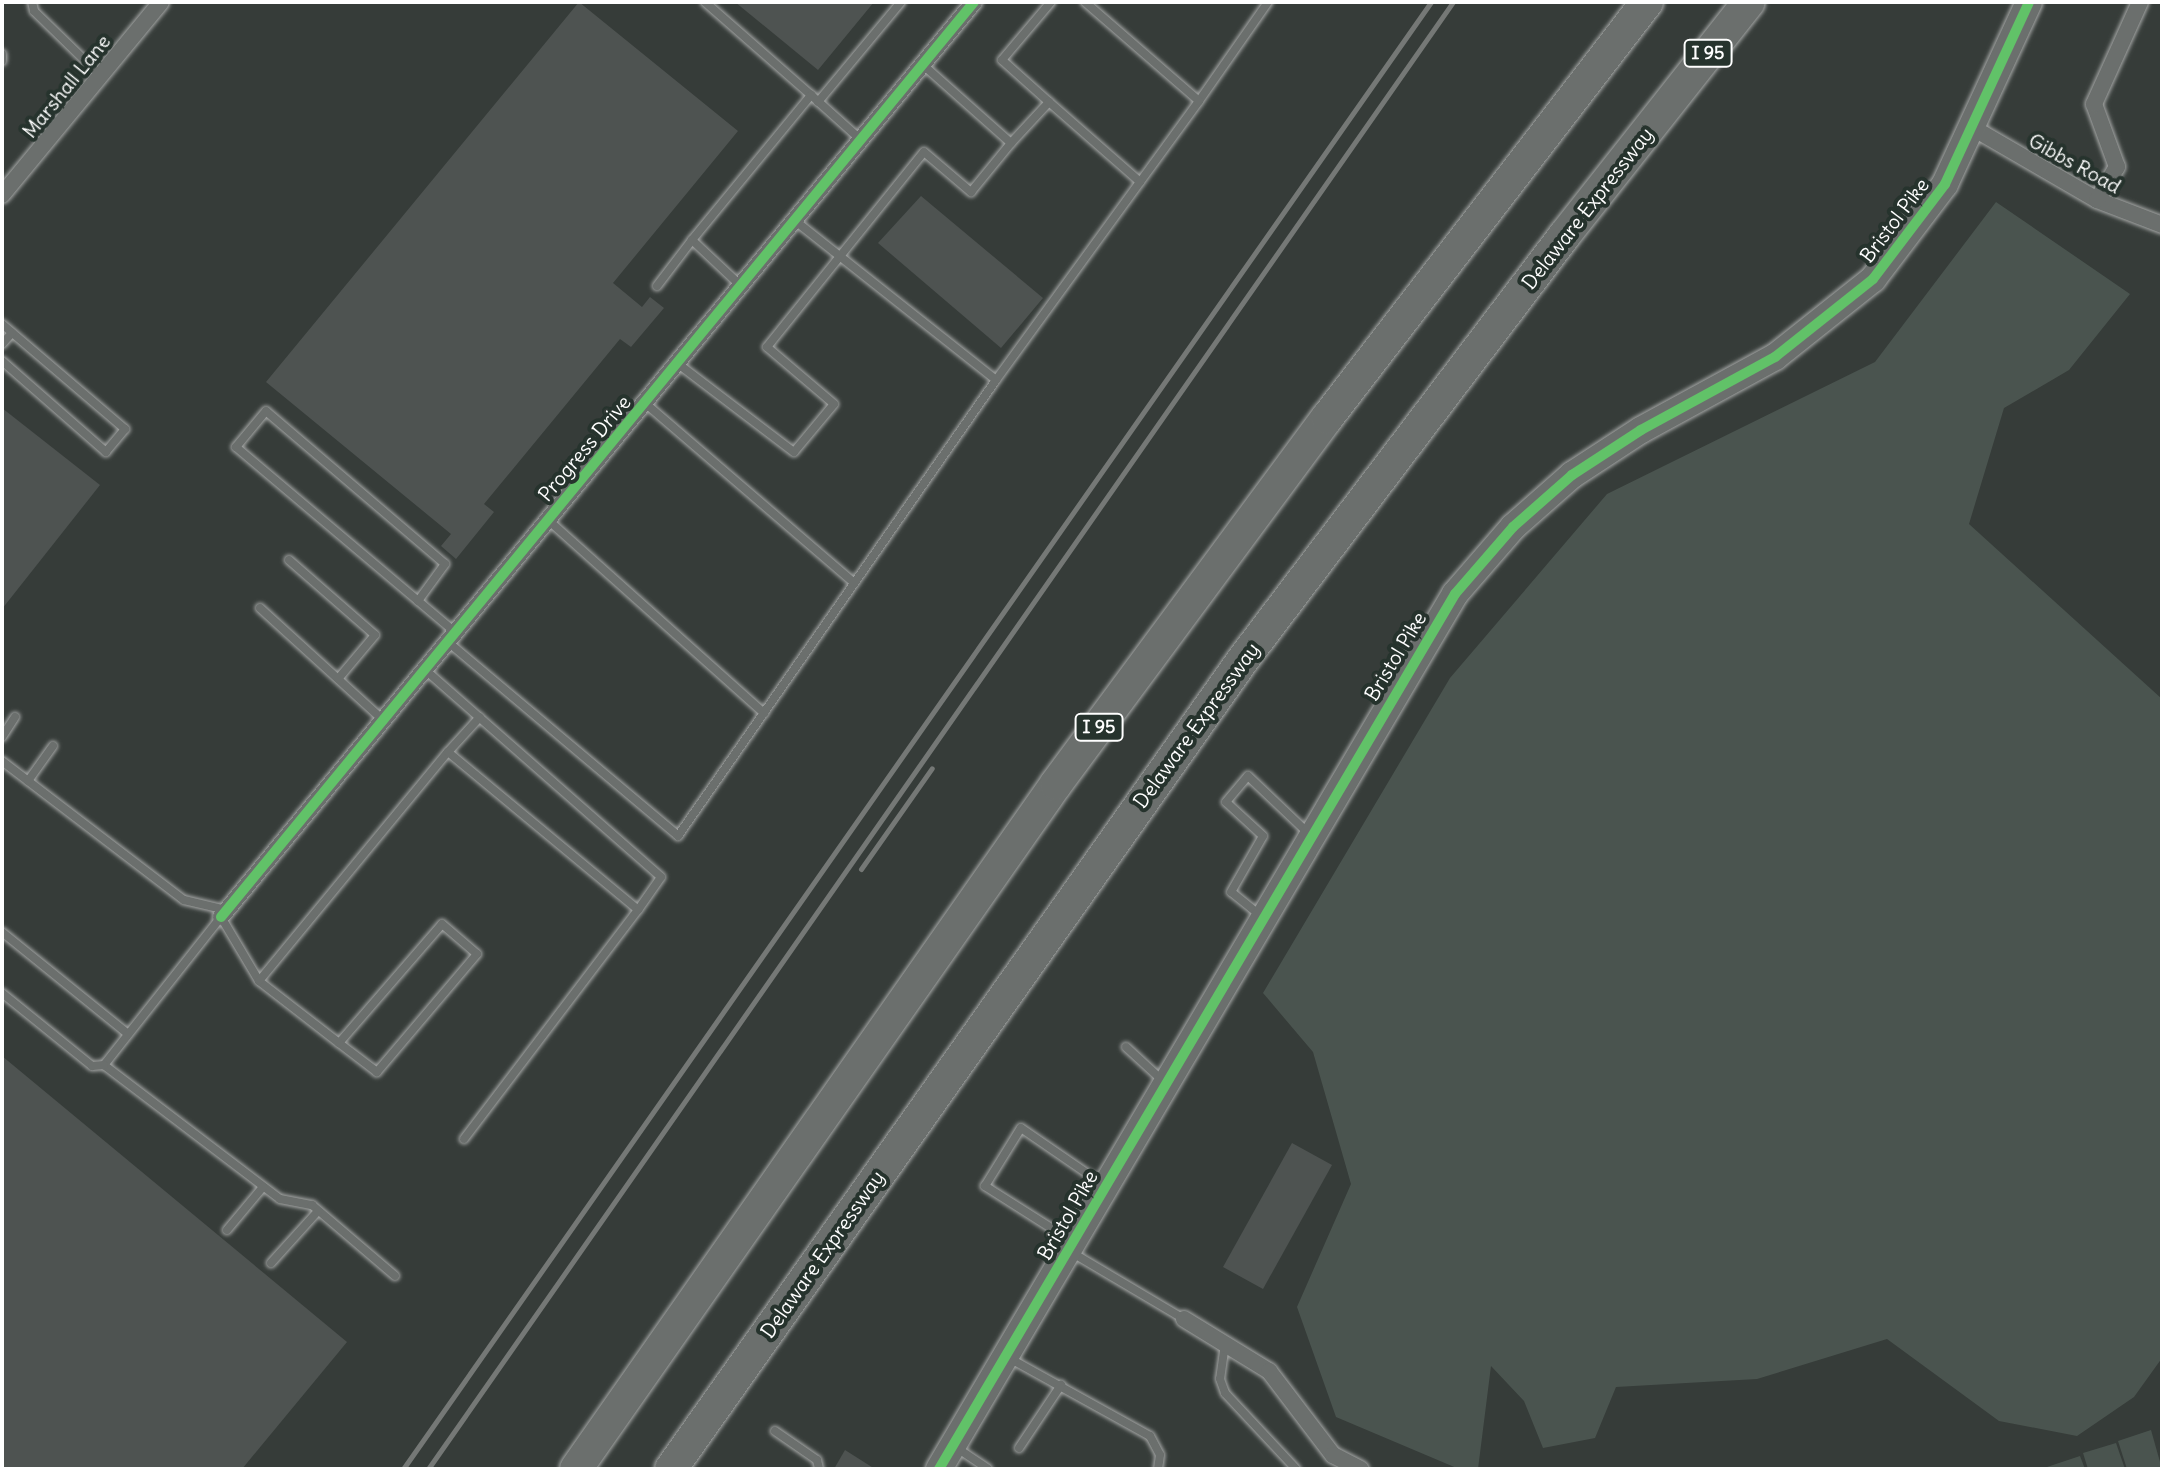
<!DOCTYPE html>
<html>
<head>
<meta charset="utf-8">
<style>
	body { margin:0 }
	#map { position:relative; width:2164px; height:1471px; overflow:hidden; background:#363c39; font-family:Delius,sans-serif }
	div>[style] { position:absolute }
	.green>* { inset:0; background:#4a544f }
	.building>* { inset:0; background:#4e5351 }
	.roads { filter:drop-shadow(0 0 2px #a5a7a6) drop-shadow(0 0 2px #a5a7a6) }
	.lane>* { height:8px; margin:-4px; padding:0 4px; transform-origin:4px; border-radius:4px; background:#6b6f6d }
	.street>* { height:16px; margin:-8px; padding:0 8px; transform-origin:8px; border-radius:8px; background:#6b6f6d }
	.primary>* { height:26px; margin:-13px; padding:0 13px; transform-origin:13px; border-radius:13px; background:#6b6f6d }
	.highway>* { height:32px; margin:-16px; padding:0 16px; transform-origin:16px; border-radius:16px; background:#6b6f6d }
	.rail>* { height:5px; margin:-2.5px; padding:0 2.5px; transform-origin:2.5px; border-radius:2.5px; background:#757876 }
	.cycleway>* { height:10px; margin:-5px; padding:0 5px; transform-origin:5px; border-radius:5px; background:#61c268 }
	span { translate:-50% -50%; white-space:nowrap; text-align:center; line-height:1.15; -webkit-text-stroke:8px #26332d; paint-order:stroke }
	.shield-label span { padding:2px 6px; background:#26332d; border:2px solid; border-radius:6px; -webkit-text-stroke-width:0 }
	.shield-label { font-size:18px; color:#fff; font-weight:700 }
	.street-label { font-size:20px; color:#fff }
	.frame { position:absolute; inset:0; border:4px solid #fff; pointer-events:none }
</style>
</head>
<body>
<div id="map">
	<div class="green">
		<i style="clip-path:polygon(1996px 202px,2130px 294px,2069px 370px,2004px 408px,1969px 524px,2162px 699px,2162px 1358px,2134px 1397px,2077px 1436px,1999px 1421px,1887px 1339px,1757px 1379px,1616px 1387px,1595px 1438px,1543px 1448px,1524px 1401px,1491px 1366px,1478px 1469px,1459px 1469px,1336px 1417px,1297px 1307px,1351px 1184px,1313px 1052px,1263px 993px,1450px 678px,1607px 494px,1875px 362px)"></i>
		<i style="clip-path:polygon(2151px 1430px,2162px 1469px,2127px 1469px,2118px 1441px)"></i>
		<i style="clip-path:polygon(2116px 1443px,2125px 1469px,2088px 1469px,2083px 1453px)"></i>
		<i style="clip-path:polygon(2080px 1456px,2085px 1469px,2048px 1469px,2047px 1467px)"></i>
	</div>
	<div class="building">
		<i style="clip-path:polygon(579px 2px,738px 131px,613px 283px,642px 307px,650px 297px,664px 308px,631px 347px,620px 339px,484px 504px,494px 512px,456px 559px,441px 546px,451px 534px,266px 382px)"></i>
		<i style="clip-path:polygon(735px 2px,874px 2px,818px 70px)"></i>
		<i style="clip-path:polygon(921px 196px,1043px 298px,1001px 348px,878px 243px)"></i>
		<i style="clip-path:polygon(2px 408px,100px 485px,2px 609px)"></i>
		<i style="clip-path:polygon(2px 1056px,347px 1342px,242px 1469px,2px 1469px)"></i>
		<i style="clip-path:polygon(1292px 1143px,1332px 1165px,1263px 1289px,1223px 1267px)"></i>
		<i style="clip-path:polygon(845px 1450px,875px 1469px,834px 1469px)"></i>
	</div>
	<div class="roads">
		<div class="lane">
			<i style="left:32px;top:2px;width:9px;rotate:77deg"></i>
			<i style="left:34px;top:11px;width:92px;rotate:44.1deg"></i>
			<i style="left:705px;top:2px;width:141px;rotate:41.3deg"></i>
			<i style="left:2px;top:54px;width:7px;rotate:90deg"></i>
			<i style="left:1199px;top:101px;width:121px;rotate:-55.1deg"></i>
			<i style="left:818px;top:102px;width:130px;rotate:-50.3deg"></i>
			<i style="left:1049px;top:102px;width:63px;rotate:-138.2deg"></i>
			<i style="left:1002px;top:60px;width:76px;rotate:-49.8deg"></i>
			<i style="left:1011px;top:143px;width:56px;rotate:-47.2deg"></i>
			<i style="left:1049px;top:102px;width:121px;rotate:41.3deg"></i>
			<i style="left:1140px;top:182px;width:100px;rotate:-53.9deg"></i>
			<i style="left:1199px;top:101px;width:151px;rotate:-139deg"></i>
			<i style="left:740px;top:285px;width:66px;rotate:-136.8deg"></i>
			<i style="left:692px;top:240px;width:188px;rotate:-50.6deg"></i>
			<i style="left:811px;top:95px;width:67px;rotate:42deg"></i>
			<i style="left:657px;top:286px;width:58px;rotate:-52.7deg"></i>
			<i style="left:2px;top:324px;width:162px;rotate:40.5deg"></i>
			<i style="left:125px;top:429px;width:30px;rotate:130deg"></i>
			<i style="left:106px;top:452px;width:138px;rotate:-138.8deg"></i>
			<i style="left:2px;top:344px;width:15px;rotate:-48deg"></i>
			<i style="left:677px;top:363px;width:147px;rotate:37.3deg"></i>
			<i style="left:794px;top:452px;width:62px;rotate:-50.2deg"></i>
			<i style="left:834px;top:404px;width:88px;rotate:-139.6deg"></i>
			<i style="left:767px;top:347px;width:250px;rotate:-51.2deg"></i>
			<i style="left:924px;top:152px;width:62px;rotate:40.4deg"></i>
			<i style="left:971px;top:192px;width:63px;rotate:-50.8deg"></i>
			<i style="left:1011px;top:143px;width:118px;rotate:-138.4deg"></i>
			<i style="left:996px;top:380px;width:245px;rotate:-54deg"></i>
			<i style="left:645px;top:403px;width:276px;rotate:40.7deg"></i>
			<i style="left:548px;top:520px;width:290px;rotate:41.8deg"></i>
			<i style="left:289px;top:560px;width:114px;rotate:41.1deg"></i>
			<i style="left:375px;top:635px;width:57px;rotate:130.1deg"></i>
			<i style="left:418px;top:601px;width:46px;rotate:-53.9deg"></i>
			<i style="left:445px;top:564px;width:235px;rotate:-139.5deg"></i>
			<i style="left:266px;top:411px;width:47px;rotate:129.8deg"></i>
			<i style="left:236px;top:447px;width:287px;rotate:40.2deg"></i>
			<i style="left:260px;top:608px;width:166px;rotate:42.3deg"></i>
			<i style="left:448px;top:642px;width:301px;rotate:40.1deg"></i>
			<i style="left:678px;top:836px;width:556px;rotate:-55.11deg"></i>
			<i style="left:996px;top:380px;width:258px;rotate:-141.6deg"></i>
			<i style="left:2px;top:737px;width:24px;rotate:-57deg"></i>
			<i style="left:448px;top:752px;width:47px;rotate:-47.6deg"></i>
			<i style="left:2px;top:761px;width:229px;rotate:37.4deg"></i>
			<i style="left:184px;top:900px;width:43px;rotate:13.4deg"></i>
			<i style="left:28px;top:781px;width:43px;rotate:-54.5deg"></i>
			<i style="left:1261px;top:916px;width:38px;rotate:-141deg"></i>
			<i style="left:1231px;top:892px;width:64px;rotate:-60.3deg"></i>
			<i style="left:1263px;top:836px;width:50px;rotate:-137.4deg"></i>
			<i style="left:1226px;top:802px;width:34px;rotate:-50deg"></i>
			<i style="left:1248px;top:776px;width:83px;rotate:43.5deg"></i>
			<i style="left:2px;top:932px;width:162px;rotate:39deg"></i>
			<i style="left:259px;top:981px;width:74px;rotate:-120.7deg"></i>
			<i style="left:221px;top:917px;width:189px;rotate:128.3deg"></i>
			<i style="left:104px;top:1065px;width:221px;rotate:37.3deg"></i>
			<i style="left:280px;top:1199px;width:33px;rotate:11deg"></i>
			<i style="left:312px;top:1205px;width:109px;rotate:40.5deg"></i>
			<i style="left:2px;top:993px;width:116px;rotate:39deg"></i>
			<i style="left:92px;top:1066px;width:12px;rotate:-5deg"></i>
			<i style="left:339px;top:1043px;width:157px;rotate:-49.1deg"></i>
			<i style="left:442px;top:924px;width:46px;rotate:40.6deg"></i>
			<i style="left:477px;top:954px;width:155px;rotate:130.3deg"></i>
			<i style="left:377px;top:1072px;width:48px;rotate:-142.7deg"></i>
			<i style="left:339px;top:1043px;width:101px;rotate:-142.2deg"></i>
			<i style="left:259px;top:981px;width:297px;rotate:-50.5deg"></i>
			<i style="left:448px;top:752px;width:247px;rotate:39.7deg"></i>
			<i style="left:638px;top:910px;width:40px;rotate:-55.1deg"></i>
			<i style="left:661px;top:877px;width:314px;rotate:-138.7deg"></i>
			<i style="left:1126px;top:1047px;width:52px;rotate:42.6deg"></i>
			<i style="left:464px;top:1139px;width:288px;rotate:-52.8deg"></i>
			<i style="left:227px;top:1230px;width:56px;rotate:-50.1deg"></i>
			<i style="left:1070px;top:1240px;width:101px;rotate:-147.6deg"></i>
			<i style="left:985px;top:1186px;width:68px;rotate:-58.2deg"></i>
			<i style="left:1021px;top:1128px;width:101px;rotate:34.5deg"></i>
			<i style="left:1071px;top:1252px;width:131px;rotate:30.7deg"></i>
			<i style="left:271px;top:1263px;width:70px;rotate:-47.9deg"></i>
			<i style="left:1225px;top:1344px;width:35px;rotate:98deg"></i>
			<i style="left:1220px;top:1379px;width:15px;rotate:70deg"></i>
			<i style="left:1225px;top:1393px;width:104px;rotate:46.9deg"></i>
			<i style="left:1009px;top:1358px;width:161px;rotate:29deg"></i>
			<i style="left:1150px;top:1436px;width:21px;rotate:62deg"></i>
			<i style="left:1160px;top:1455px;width:14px;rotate:98deg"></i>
			<i style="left:775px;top:1431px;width:51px;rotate:34.6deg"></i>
			<i style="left:817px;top:1460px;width:9px;rotate:77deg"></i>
			<i style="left:957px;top:1448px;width:37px;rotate:34deg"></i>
			<i style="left:1019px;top:1448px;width:76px;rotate:-56.3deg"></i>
		</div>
		<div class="street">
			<i style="left:1973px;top:128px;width:143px;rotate:30.1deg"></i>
			<i style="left:2097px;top:200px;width:70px;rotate:21deg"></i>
			<i style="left:2px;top:195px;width:250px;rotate:-50.5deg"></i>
			<i style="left:2097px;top:200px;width:39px;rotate:-59deg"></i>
			<i style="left:2117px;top:167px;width:67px;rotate:-110.1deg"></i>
			<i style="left:2094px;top:104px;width:112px;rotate:-65.7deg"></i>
			<i style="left:221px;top:917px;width:1185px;rotate:-50.55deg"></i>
			<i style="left:1184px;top:1319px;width:100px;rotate:31.5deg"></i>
			<i style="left:1269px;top:1371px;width:106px;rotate:52.7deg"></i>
			<i style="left:1333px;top:1455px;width:31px;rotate:27deg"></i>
		</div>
		<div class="primary">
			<i style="left:939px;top:1469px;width:1016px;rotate:-59.47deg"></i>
			<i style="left:1455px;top:594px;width:89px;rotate:-49.1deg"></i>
			<i style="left:1513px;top:527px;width:79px;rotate:-41.4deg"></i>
			<i style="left:1572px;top:475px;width:82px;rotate:-33.1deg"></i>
			<i style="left:1641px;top:430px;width:153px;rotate:-28.6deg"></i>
			<i style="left:1775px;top:357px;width:125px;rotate:-38.5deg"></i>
			<i style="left:1873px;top:279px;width:119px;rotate:-52.8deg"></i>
			<i style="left:1945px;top:184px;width:200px;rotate:-65.2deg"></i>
		</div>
		<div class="highway">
			<i style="left:576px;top:1469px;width:836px;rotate:-54.98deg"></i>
			<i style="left:1056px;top:784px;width:455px;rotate:-53.5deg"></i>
			<i style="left:1327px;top:418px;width:525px;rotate:-52.43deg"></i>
			<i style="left:671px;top:1469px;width:989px;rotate:-54.75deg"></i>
			<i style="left:1242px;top:661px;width:533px;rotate:-52.85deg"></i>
			<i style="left:1564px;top:236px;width:298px;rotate:-51.7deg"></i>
		</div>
	</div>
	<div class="rail">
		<i style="left:861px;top:869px;width:123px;rotate:-54.9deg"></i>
		<i style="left:403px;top:1469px;width:1791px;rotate:-54.98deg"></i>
		<i style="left:428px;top:1469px;width:1790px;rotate:-55.06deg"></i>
	</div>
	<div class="cycleway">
		<i style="left:221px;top:917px;width:1185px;rotate:-50.55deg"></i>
		<i style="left:939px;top:1469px;width:1016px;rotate:-59.47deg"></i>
		<i style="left:1455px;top:594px;width:89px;rotate:-49.1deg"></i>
		<i style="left:1513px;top:527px;width:79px;rotate:-41.4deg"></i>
		<i style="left:1572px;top:475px;width:82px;rotate:-33.1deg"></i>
		<i style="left:1641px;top:430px;width:153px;rotate:-28.6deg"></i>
		<i style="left:1775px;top:357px;width:125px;rotate:-38.5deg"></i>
		<i style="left:1873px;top:279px;width:119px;rotate:-52.8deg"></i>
		<i style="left:1945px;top:184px;width:200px;rotate:-65.2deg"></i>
	</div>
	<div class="shield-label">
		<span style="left:1708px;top:53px">I 95</span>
		<span style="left:1099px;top:727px">I 95</span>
	</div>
	<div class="street-label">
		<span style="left:66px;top:86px;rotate:-51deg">Marshall Lane</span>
		<span style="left:2075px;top:163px;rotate:29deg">Gibbs Road</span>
		<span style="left:1587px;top:208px;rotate:-52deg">Delaware Expressway</span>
		<span style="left:1894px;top:220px;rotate:-53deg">Bristol Pike</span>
		<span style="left:584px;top:448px;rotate:-50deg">Progress Drive</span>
		<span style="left:1395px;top:656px;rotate:-59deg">Bristol Pike</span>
		<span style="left:1196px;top:725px;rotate:-54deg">Delaware Expressway</span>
		<span style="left:1067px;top:1215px;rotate:-60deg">Bristol Pike</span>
		<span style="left:822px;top:1254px;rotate:-55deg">Delaware Expressway</span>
	</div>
	<div class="frame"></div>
</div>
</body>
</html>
